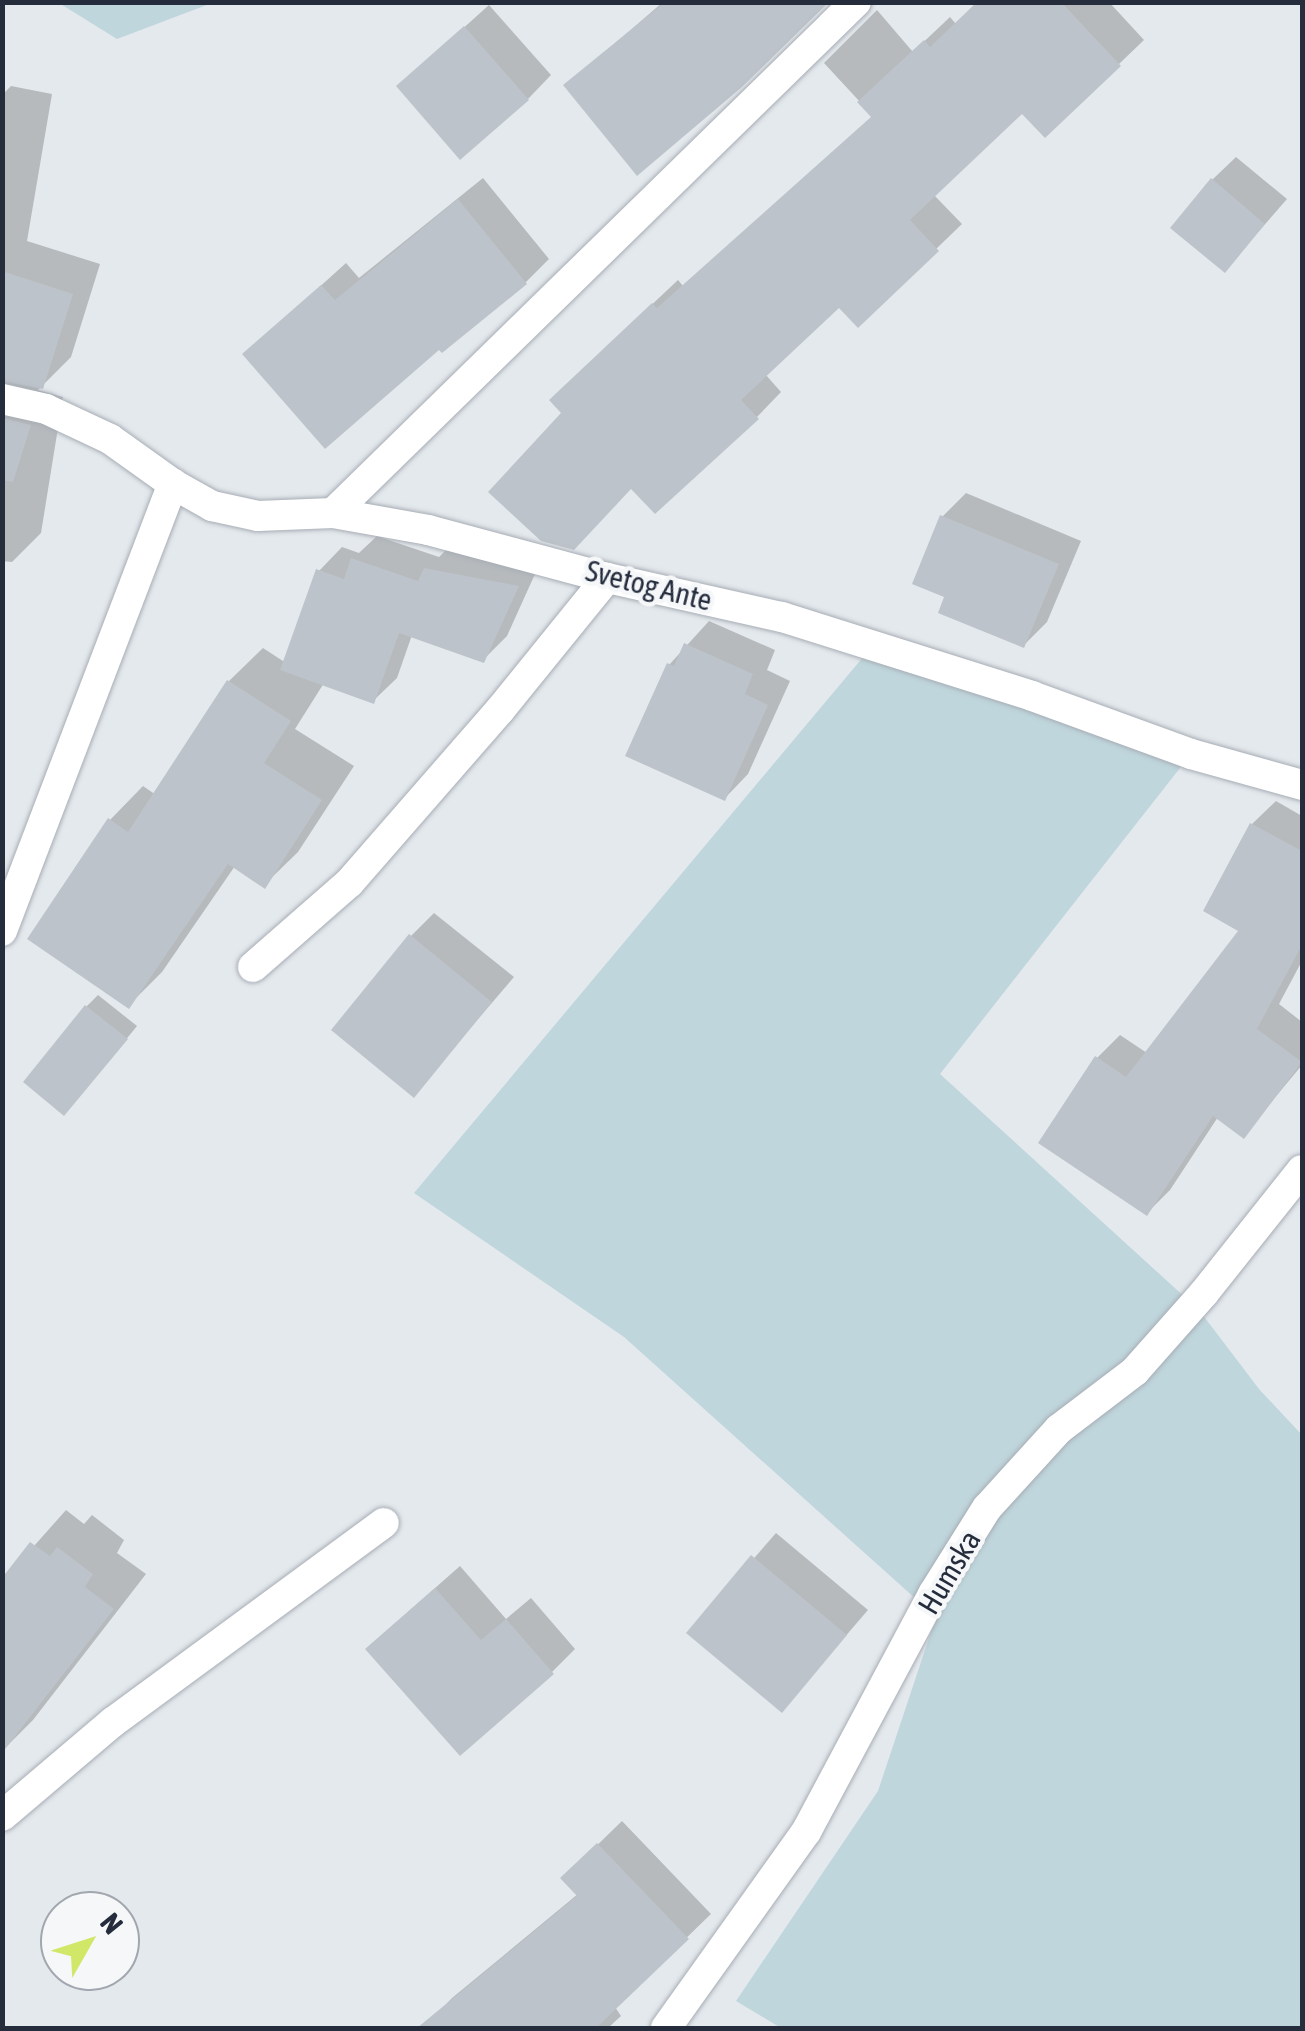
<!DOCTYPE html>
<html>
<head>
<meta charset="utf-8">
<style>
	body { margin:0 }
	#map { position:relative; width:1305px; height:2031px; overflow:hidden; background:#e4e9ed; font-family:"Asap Condensed",sans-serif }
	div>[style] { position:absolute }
	.green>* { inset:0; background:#bfd6dc }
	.shadow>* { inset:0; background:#0003 }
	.building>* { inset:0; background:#bdc3ca }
	.roads { filter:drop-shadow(0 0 2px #a7adb5) drop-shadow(0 0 2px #a7adb5) }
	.minor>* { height:30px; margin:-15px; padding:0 15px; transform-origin:15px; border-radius:15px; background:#fff }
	span { translate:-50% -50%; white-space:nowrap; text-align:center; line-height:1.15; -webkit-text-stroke:9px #f5f7f9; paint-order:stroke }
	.street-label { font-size:30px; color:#252d3d }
	.frame { position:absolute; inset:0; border:5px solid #252d3d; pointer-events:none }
	.north { position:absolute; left:40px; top:1891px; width:100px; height:100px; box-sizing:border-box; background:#f5f7f9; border:2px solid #a2a6ae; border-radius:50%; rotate:51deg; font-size:28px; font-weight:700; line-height:40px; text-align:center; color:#252d3d }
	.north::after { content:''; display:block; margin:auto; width:35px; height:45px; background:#d1e768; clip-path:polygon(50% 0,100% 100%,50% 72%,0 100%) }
</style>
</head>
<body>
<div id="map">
	<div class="green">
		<i style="clip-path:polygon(59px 3px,59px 2px,212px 3px,117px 39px)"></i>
		<i style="clip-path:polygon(874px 644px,1191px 754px,940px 1074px,1199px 1310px,1259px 1389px,1302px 1435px,1302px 2028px,781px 2028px,736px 2001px,878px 1791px,936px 1617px,624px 1337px,414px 1193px)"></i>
	</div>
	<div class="shadow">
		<i style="clip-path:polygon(663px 2px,825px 2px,567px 85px)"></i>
		<i style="clip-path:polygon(980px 2px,1109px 2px,1144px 40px,1119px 64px,1022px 110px,933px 194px,962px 224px,858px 324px,840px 304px,765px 374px,781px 392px,757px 417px,565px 413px,577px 375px,678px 280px,683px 286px,873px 116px,824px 63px,877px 10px,913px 52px,950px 17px,956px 24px)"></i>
		<i style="clip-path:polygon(489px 5px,551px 75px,528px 99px,399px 86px)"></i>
		<i style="clip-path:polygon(11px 86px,52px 94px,27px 241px,100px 264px,71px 357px,38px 390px,63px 397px,41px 533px,12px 562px,2px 561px,2px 95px)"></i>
		<i style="clip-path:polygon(1236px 157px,1287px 199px,1225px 270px,1212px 180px)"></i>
		<i style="clip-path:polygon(483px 178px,549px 259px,525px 283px,245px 354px,346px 263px,359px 278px)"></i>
		<i style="clip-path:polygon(966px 493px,1081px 541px,1047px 622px,1024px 645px,948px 596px,942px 517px)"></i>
		<i style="clip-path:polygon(377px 536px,439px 557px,450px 546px,540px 563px,507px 636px,483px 660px,412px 635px,397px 678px,373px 701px,324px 683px,295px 729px,354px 766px,298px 852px,264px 885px,235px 866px,162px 972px,129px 1005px,110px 820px,143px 786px,156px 795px,229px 681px,263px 648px,286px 663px,319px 571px,342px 547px,359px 553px)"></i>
		<i style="clip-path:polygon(709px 621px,775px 650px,767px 670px,790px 681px,748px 774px,725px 798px,669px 665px)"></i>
		<i style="clip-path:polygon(1276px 801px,1302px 816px,1302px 961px,1279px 1004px,1302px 1022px,1302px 1065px,1243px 1136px,1218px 1117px,1170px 1190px,1147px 1213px,1097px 1058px,1120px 1035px,1147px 1053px,1242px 930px,1252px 824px)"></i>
		<i style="clip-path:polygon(434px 913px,514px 977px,414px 1094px,411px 936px)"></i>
		<i style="clip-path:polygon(98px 995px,137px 1026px,75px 1102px,86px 1007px)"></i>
		<i style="clip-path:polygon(66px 1510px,84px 1524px,92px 1515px,124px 1540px,117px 1553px,146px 1574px,33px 1720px,2px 1751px,2px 1582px)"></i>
		<i style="clip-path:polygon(776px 1533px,868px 1610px,782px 1710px,690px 1632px)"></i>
		<i style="clip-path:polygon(460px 1566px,506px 1619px,531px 1598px,575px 1649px,552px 1672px,392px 1626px)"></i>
		<i style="clip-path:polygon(622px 1821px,711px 1914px,615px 2007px,621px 2016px,608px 2028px,434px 2028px,429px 2022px,452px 1998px,578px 1894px,587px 1855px)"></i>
	</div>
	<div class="building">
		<i style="clip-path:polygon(665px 2px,829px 2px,742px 87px,637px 176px,563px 85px)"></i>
		<i style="clip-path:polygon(977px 2px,1061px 2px,1121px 66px,1045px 138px,1022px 114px,910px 220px,939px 251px,858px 328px,839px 308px,741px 400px,759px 419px,655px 514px,631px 489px,574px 550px,541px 541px,488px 492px,561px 413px,549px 400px,652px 303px,657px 308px,871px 117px,857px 102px,924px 40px,930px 47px)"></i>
		<i style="clip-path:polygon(464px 26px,529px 100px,460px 160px,396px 86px)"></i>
		<i style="clip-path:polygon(1211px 178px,1265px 224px,1225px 273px,1170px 228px)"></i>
		<i style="clip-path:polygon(458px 199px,527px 284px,442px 353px,439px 350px,325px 449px,242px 354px,321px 285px,335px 300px)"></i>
		<i style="clip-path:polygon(2px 271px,73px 294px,43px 389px,2px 381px)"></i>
		<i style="clip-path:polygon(2px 418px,31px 425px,13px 482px,2px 480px)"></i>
		<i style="clip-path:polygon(940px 515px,1059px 564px,1024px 648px,938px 613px,944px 597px,912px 584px)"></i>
		<i style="clip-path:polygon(351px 558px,418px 581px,424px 568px,519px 586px,484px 663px,399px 633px,374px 704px,280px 670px,316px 569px,344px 579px)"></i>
		<i style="clip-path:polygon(684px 643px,753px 674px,745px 694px,768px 705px,725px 801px,625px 756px,667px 663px,674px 666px)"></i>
		<i style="clip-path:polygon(227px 680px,291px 721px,264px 763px,322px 800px,265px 889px,228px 864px,129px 1009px,27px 939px,108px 818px,128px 832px)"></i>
		<i style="clip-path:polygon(1250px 823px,1302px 851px,1302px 945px,1257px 1029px,1302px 1062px,1244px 1139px,1213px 1116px,1147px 1216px,1038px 1143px,1095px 1056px,1126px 1077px,1238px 931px,1203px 911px)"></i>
		<i style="clip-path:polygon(409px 934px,492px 1002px,414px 1098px,331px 1030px)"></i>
		<i style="clip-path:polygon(85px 1005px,128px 1039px,64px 1116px,23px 1082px)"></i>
		<i style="clip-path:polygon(30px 1542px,50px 1556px,57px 1547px,93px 1574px,85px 1587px,114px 1609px,2px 1753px,2px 1578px)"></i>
		<i style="clip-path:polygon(751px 1555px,847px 1635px,782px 1713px,686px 1633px)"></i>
		<i style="clip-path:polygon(435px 1588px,481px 1640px,506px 1619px,554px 1674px,460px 1756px,365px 1649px)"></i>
		<i style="clip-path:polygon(597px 1843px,689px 1939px,596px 2028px,417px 2028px,577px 1896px,560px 1878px)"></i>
	</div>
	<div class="roads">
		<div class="minor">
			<i style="left:2px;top:399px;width:45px;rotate:12.8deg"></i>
			<i style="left:46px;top:409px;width:71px;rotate:25.1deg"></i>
			<i style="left:110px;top:439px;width:77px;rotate:35.5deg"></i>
			<i style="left:173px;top:484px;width:45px;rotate:29.4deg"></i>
			<i style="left:212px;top:506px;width:47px;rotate:12.3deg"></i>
			<i style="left:258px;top:516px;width:75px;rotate:-2.3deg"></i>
			<i style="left:333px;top:513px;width:97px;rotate:10.1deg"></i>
			<i style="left:428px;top:530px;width:185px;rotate:15deg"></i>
			<i style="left:607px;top:578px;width:179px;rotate:12.6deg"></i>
			<i style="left:782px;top:617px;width:262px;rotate:17.5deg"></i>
			<i style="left:1032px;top:696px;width:169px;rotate:20deg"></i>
			<i style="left:1191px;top:754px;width:115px;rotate:15.6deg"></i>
			<i style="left:333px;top:513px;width:731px;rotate:-44.34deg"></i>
			<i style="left:2px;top:931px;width:479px;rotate:-69.1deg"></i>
			<i style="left:253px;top:967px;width:128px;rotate:-41.2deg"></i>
			<i style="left:349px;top:883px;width:230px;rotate:-48.9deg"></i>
			<i style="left:500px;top:710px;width:170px;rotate:-51deg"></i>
			<i style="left:2px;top:1816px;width:145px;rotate:-40.3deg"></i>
			<i style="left:113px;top:1722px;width:336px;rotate:-36.3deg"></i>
			<i style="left:666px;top:2028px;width:241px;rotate:-54.5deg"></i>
			<i style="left:806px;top:1832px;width:270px;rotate:-61.9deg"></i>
			<i style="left:933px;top:1594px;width:102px;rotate:-57.9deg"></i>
			<i style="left:987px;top:1508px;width:107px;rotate:-47.7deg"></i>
			<i style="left:1059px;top:1429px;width:96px;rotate:-37.3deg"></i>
			<i style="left:1135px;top:1371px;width:104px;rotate:-48.5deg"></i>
			<i style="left:1204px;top:1293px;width:157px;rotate:-51.5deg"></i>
		</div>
	</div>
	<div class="street-label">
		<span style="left:649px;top:585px;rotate:14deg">Svetog Ante</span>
		<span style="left:949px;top:1572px;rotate:-59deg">Humska</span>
	</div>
	<div class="frame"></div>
	<div class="north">N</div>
</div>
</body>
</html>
